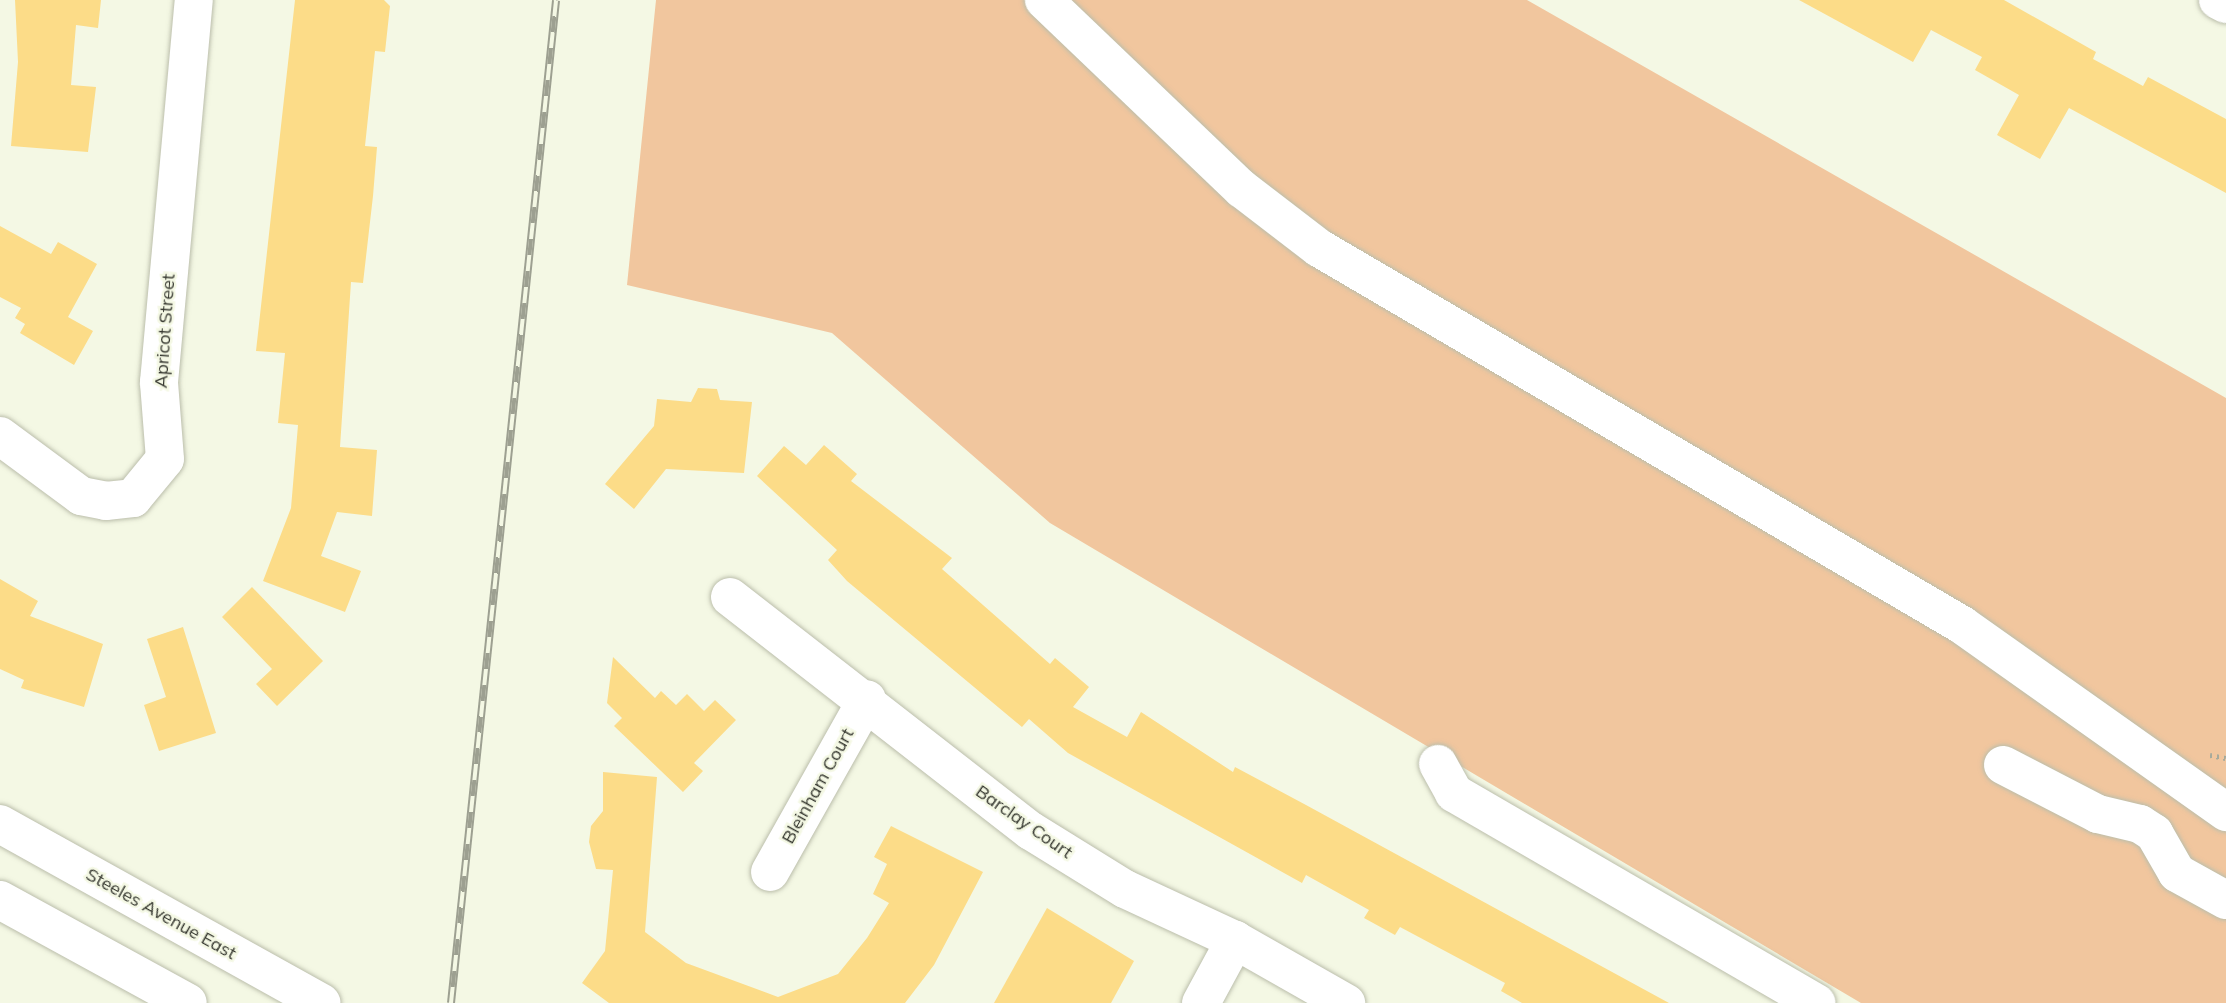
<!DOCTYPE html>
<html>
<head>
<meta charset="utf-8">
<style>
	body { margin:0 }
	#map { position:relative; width:2226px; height:1003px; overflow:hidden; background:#f4f8e4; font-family:Mulish,sans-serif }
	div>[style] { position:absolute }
	.green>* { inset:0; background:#f1c69e }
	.building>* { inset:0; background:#fcdc88 }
	.path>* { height:4.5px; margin-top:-2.25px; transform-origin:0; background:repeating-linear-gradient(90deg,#a7aa9b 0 2px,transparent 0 7px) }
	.roads { filter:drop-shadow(0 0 2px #bbbeab) drop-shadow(0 0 2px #bbbeab) }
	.minor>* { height:38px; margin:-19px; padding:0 19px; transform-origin:19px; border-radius:19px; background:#fff }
	.major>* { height:38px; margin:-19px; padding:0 19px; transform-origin:19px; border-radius:19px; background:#fff }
	.rail>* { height:8px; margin-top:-4px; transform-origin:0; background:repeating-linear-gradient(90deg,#f4f8e4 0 16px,#9da091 0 32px); box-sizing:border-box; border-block:2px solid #9da091 }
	span { translate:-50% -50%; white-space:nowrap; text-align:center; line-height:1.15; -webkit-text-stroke:5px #f4f8e4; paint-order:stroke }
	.street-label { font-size:18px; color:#35372f }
</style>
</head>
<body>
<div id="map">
	<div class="green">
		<i style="clip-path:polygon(656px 0,1527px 0,2226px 398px,2226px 1003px,1861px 1003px,1050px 523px,832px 333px,627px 285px)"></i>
	</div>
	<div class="building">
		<i style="clip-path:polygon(15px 0,101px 0,98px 28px,76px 25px,71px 85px,96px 87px,88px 152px,11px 146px,18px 62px)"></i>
		<i style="clip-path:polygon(295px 0,384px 0,390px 6px,385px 52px,375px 51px,365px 146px,377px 147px,373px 196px,363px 283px,351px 282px,340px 447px,377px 450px,372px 516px,337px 512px,321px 556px,361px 571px,345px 612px,263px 581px,291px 508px,298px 425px,278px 423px,285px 353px,256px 351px)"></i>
		<i style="clip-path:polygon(1799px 0,2004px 0,2096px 52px,2093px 59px,2143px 86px,2148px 77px,2226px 119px,2226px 193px,2069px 108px,2040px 159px,1997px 135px,2019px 95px,1975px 70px,1982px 57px,1931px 30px,1913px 62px)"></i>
		<i style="clip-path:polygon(0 226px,51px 254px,58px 242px,97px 264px,68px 317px,93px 331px,74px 365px,20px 333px,25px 324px,15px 318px,21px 308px,0 297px)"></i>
		<i style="clip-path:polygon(698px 388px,717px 389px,720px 400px,752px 402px,744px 473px,666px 469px,634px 509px,605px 484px,654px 426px,657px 399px,691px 402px)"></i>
		<i style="clip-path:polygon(824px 445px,857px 474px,851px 481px,952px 558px,942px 569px,1050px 664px,1055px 658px,1089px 687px,1073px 707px,1127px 737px,1141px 712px,1233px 772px,1235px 767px,1306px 805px,1669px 1003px,1522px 1003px,1501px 991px,1505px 983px,1400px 927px,1395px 935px,1364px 918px,1369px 910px,1306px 875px,1302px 883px,1068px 753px,1029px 719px,1022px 727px,847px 581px,828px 560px,837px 550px,757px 476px,784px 446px,806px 465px)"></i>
		<i style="clip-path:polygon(0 579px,38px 601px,30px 616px,103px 644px,84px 707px,21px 688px,24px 680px,0 669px)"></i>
		<i style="clip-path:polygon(252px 587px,323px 661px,277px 706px,256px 684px,272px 669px,222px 617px)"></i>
		<i style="clip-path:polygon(183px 627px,216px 733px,159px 751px,144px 705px,166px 697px,147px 639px)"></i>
		<i style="clip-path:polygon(613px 657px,655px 698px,661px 691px,676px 705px,687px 694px,704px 711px,715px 700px,736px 720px,694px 763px,703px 771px,683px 792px,614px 726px,622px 718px,607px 703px)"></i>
		<i style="clip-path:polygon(603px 772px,657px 777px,645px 932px,686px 963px,778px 997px,838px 974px,867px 938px,889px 903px,873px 894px,887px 864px,874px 857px,891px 826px,983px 872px,934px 965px,905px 1003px,609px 1003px,582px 983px,605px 951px,613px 870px,596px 869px,589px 842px,591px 826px,603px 811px)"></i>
		<i style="clip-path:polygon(1047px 908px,1134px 961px,1111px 1003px,994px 1003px)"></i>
	</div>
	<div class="path">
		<i style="left:2210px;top:755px;width:16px;rotate:11deg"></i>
	</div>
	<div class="roads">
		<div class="minor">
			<i style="left:1044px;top:0;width:274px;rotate:43.7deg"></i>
			<i style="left:1242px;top:189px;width:97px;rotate:37.5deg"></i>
			<i style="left:1319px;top:248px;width:745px;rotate:30.38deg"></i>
			<i style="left:1962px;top:625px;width:324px;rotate:35.3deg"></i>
			<i style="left:2218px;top:0;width:9px;rotate:27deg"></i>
			<i style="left:0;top:436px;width:101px;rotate:36.5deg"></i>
			<i style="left:81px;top:496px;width:25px;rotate:11deg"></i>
			<i style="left:106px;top:501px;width:27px;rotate:-6deg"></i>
			<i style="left:133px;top:498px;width:50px;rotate:-50.6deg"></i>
			<i style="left:165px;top:459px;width:77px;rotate:-94.5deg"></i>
			<i style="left:159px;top:382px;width:384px;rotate:-84.8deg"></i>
			<i style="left:730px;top:597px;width:381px;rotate:37.9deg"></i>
			<i style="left:1031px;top:831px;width:110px;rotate:31.7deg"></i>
			<i style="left:1125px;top:889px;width:121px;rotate:24.9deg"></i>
			<i style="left:1235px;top:940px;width:128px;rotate:29.6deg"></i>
			<i style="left:1438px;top:764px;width:33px;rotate:61deg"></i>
			<i style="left:1454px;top:793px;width:419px;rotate:30.1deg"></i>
			<i style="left:2003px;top:765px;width:107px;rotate:27.3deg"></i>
			<i style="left:2098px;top:814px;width:43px;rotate:13.4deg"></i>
			<i style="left:2140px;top:824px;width:17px;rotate:33deg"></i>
			<i style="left:2154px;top:833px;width:46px;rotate:60.1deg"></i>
			<i style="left:2177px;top:873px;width:56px;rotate:28.9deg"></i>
			<i style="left:770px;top:872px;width:198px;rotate:-60.7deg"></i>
			<i style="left:1201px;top:1003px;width:72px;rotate:-61.6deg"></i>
		</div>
		<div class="major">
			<i style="left:0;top:824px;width:368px;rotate:29.1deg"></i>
			<i style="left:0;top:900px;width:214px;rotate:28.7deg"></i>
		</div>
	</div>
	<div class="rail">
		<i style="left:451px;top:1003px;width:1008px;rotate:-84.02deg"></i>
	</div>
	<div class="street-label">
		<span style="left:165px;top:331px;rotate:-86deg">Apricot Street</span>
		<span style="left:818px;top:786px;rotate:-61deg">Bleinham Court</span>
		<span style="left:1024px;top:822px;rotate:35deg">Barclay Court</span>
		<span style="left:161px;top:914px;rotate:29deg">Steeles Avenue East</span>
	</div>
</div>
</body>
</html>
